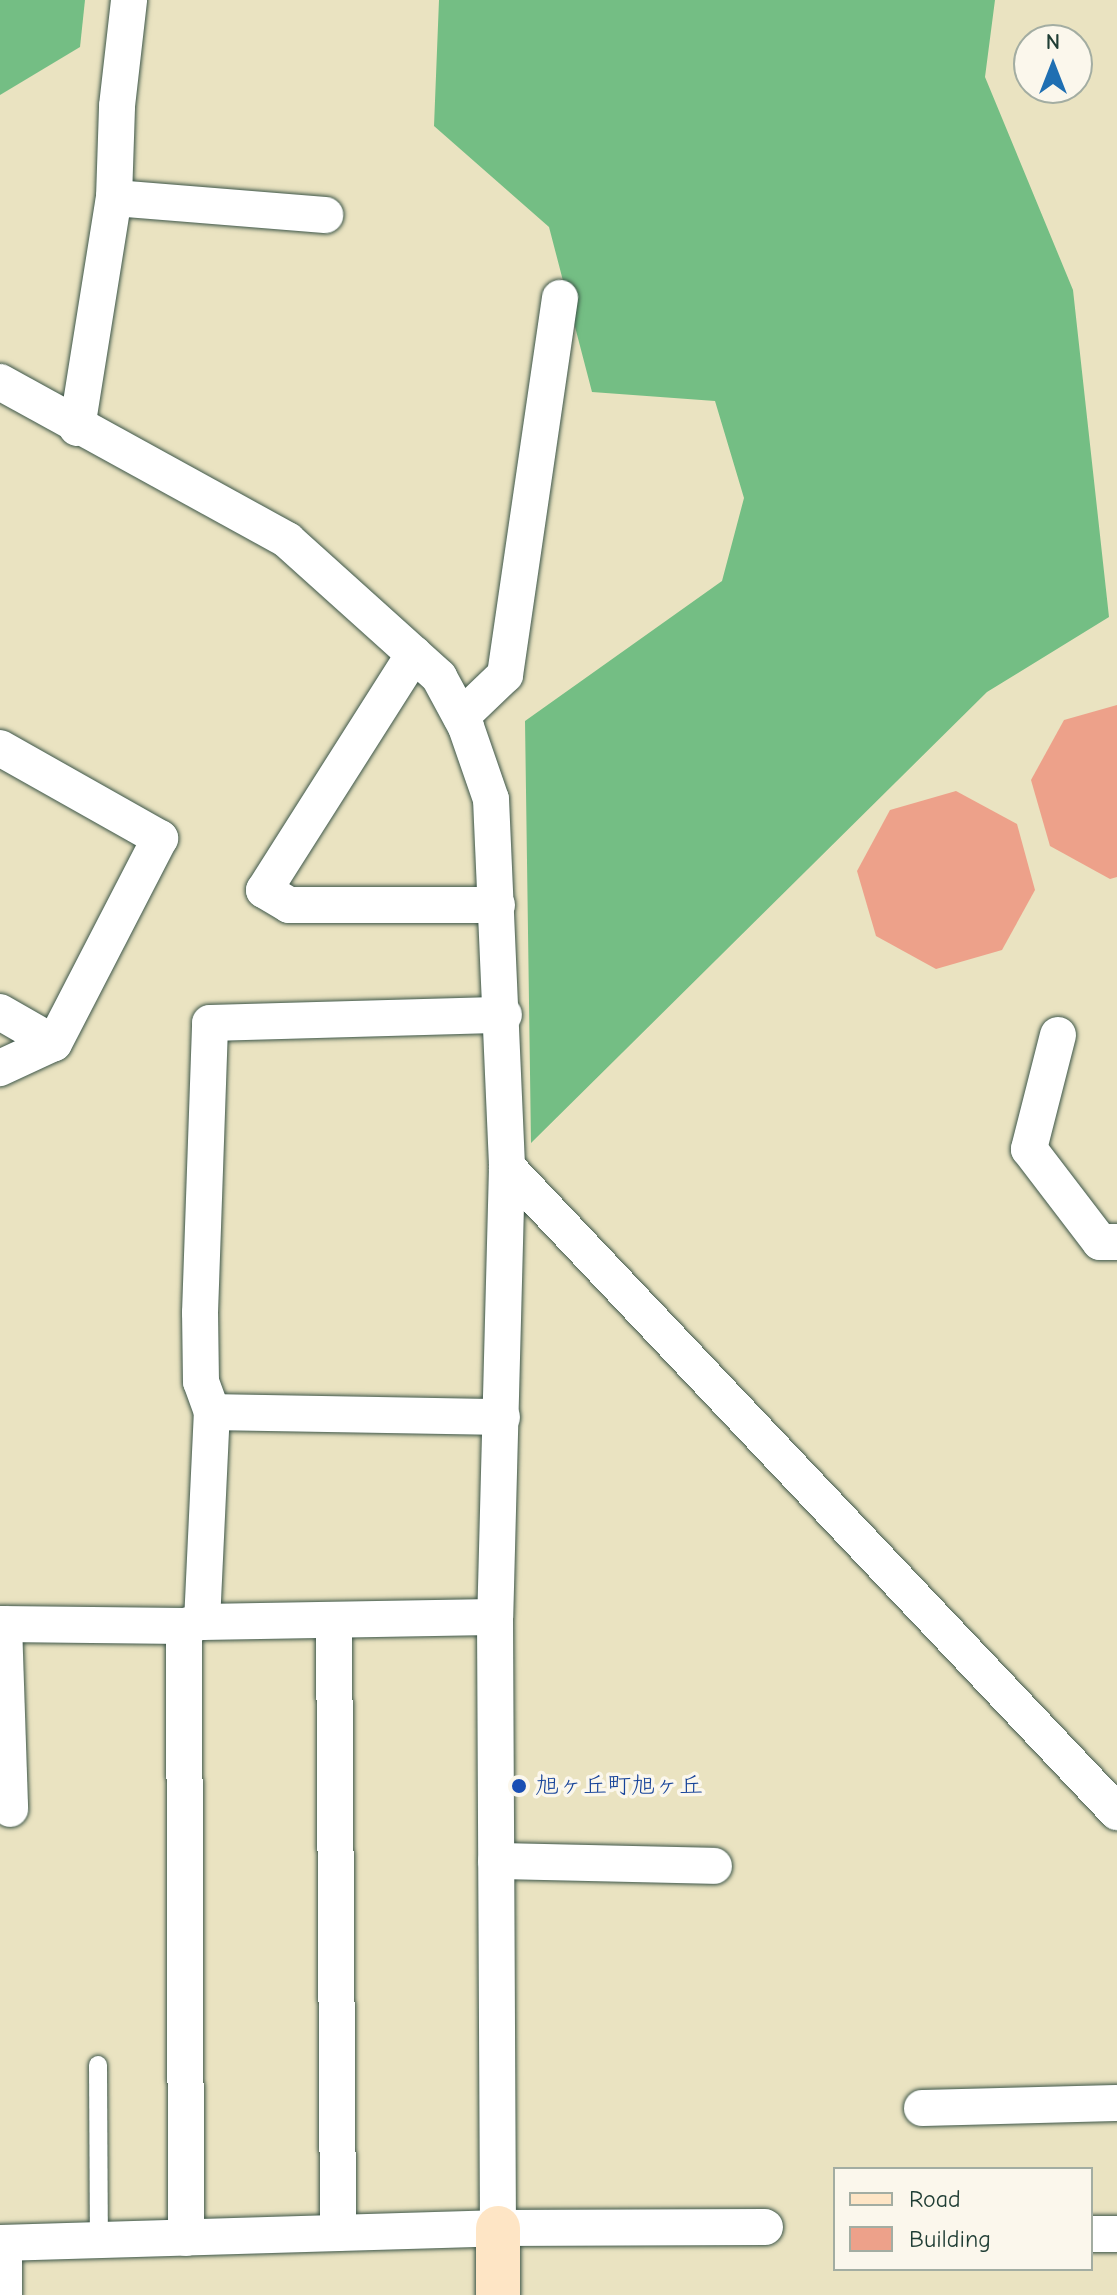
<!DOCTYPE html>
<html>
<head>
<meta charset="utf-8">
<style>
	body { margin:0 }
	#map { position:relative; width:1117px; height:2295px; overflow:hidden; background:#eae3c1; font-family:"Comic Neue","Klee One",sans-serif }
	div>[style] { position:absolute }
	.forest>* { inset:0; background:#74be84 }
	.building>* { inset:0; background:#eda18a }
	.roads { filter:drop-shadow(0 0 2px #3d5649) drop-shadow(0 0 2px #3d5649) }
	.lane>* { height:18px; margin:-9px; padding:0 9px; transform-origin:9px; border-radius:9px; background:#fff }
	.street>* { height:36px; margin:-18px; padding:0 18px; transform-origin:18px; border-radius:18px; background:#fff }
	.secondary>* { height:44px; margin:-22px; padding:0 22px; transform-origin:22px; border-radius:22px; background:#fee5c5 }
	.dots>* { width:22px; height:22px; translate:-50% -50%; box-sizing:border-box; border:4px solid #fbf7ec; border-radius:50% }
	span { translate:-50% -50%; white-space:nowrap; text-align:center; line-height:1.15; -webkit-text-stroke:7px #fbf7ec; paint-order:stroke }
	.transit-label { font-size:24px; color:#164399 }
	.left { translate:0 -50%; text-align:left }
	.legend { position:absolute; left:833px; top:2167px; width:260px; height:104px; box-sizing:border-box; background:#fbf7ec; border:2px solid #a3ada2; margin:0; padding:10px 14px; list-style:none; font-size:24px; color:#1f3d34 }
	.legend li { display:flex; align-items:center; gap:16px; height:40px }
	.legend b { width:40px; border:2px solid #a3ada2 }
	.north { position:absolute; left:1013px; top:24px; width:80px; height:80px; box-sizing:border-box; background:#fbf7ec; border:2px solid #a3ada2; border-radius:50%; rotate:0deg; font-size:22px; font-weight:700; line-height:32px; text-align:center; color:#1f3d34 }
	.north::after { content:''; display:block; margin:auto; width:28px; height:36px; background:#1f6fb2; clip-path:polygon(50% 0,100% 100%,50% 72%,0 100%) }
</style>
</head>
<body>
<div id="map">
	<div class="forest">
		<i style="clip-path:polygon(0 0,85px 0,80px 47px,0 95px)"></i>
		<i style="clip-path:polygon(439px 0,995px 0,985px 77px,1073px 290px,1109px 617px,987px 692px,531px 1143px,525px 721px,722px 581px,744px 498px,715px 401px,592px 392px,549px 227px,434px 126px)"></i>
	</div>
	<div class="building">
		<i style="clip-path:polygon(1117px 705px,1117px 877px,1110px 879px,1050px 846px,1031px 780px,1064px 720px)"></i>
		<i style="clip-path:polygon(956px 791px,1017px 824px,1035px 890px,1002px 950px,936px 969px,876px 936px,857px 871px,890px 810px)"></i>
	</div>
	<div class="roads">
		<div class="lane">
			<i style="left:98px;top:2065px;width:175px;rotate:89.7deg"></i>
		</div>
		<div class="street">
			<i style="left:114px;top:198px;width:212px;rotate:4.6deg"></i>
			<i style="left:0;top:382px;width:328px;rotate:28.8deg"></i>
			<i style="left:287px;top:540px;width:205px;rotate:42deg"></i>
			<i style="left:439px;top:677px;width:57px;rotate:61.6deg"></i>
			<i style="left:466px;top:727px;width:76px;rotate:70.9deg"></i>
			<i style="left:491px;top:799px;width:368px;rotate:87.5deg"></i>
			<i style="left:507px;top:1167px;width:450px;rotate:91.5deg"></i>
			<i style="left:495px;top:1617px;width:611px;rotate:89.72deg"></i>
			<i style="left:77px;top:428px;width:233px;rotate:-80.9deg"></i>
			<i style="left:114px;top:198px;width:92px;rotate:-88.1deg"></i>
			<i style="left:117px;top:106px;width:107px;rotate:-83.5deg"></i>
			<i style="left:414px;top:654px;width:280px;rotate:122.4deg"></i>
			<i style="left:264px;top:890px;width:29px;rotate:31deg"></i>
			<i style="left:289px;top:905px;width:208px"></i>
			<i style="left:461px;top:717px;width:61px;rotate:-43.7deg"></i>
			<i style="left:505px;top:675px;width:381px;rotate:-81.7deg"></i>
			<i style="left:0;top:748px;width:184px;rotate:29.4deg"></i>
			<i style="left:160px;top:838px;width:231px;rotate:117.3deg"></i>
			<i style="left:0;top:1012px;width:62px;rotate:29.9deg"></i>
			<i style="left:54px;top:1043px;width:60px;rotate:155.2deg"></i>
			<i style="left:1058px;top:1035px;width:118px;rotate:104.3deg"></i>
			<i style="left:1029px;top:1149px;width:117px;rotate:52.6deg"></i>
			<i style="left:1100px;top:1242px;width:17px"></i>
			<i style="left:507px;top:1167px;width:888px;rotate:46.6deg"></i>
			<i style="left:212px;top:1412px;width:290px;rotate:1deg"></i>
			<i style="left:202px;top:1622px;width:210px;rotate:-87.3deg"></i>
			<i style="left:212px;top:1412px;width:32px;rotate:-110deg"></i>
			<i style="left:201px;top:1382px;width:69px;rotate:-90.8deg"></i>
			<i style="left:200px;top:1313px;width:290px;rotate:-88deg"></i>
			<i style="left:210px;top:1023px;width:294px;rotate:-1.6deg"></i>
			<i style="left:334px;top:1623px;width:610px;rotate:89.62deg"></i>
			<i style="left:0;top:1624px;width:184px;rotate:0.6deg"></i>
			<i style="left:184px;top:1626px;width:18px;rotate:-13deg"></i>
			<i style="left:202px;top:1622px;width:293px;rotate:-1deg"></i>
			<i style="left:4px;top:1624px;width:185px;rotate:88.1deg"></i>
			<i style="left:184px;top:1626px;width:612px;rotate:89.81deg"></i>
			<i style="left:496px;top:1861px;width:218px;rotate:1.3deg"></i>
			<i style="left:922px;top:2108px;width:195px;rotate:-1.5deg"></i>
			<i style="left:1091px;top:2234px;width:26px"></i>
			<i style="left:0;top:2243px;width:498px;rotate:-1.7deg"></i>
			<i style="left:498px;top:2228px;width:267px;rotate:-0.2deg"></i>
			<i style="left:4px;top:2243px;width:52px;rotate:90deg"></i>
		</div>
		<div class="secondary">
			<i style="left:498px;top:2228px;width:67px;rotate:90deg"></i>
		</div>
	</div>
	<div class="dots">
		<i style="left:519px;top:1786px;background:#1a4fb4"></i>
	</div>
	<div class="transit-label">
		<span class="left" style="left:535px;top:1786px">旭ヶ丘町旭ヶ丘</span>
	</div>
	<ul class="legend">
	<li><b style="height:10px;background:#fee5c5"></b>Road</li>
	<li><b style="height:22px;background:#eda18a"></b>Building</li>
	</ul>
	<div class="north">N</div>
</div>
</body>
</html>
